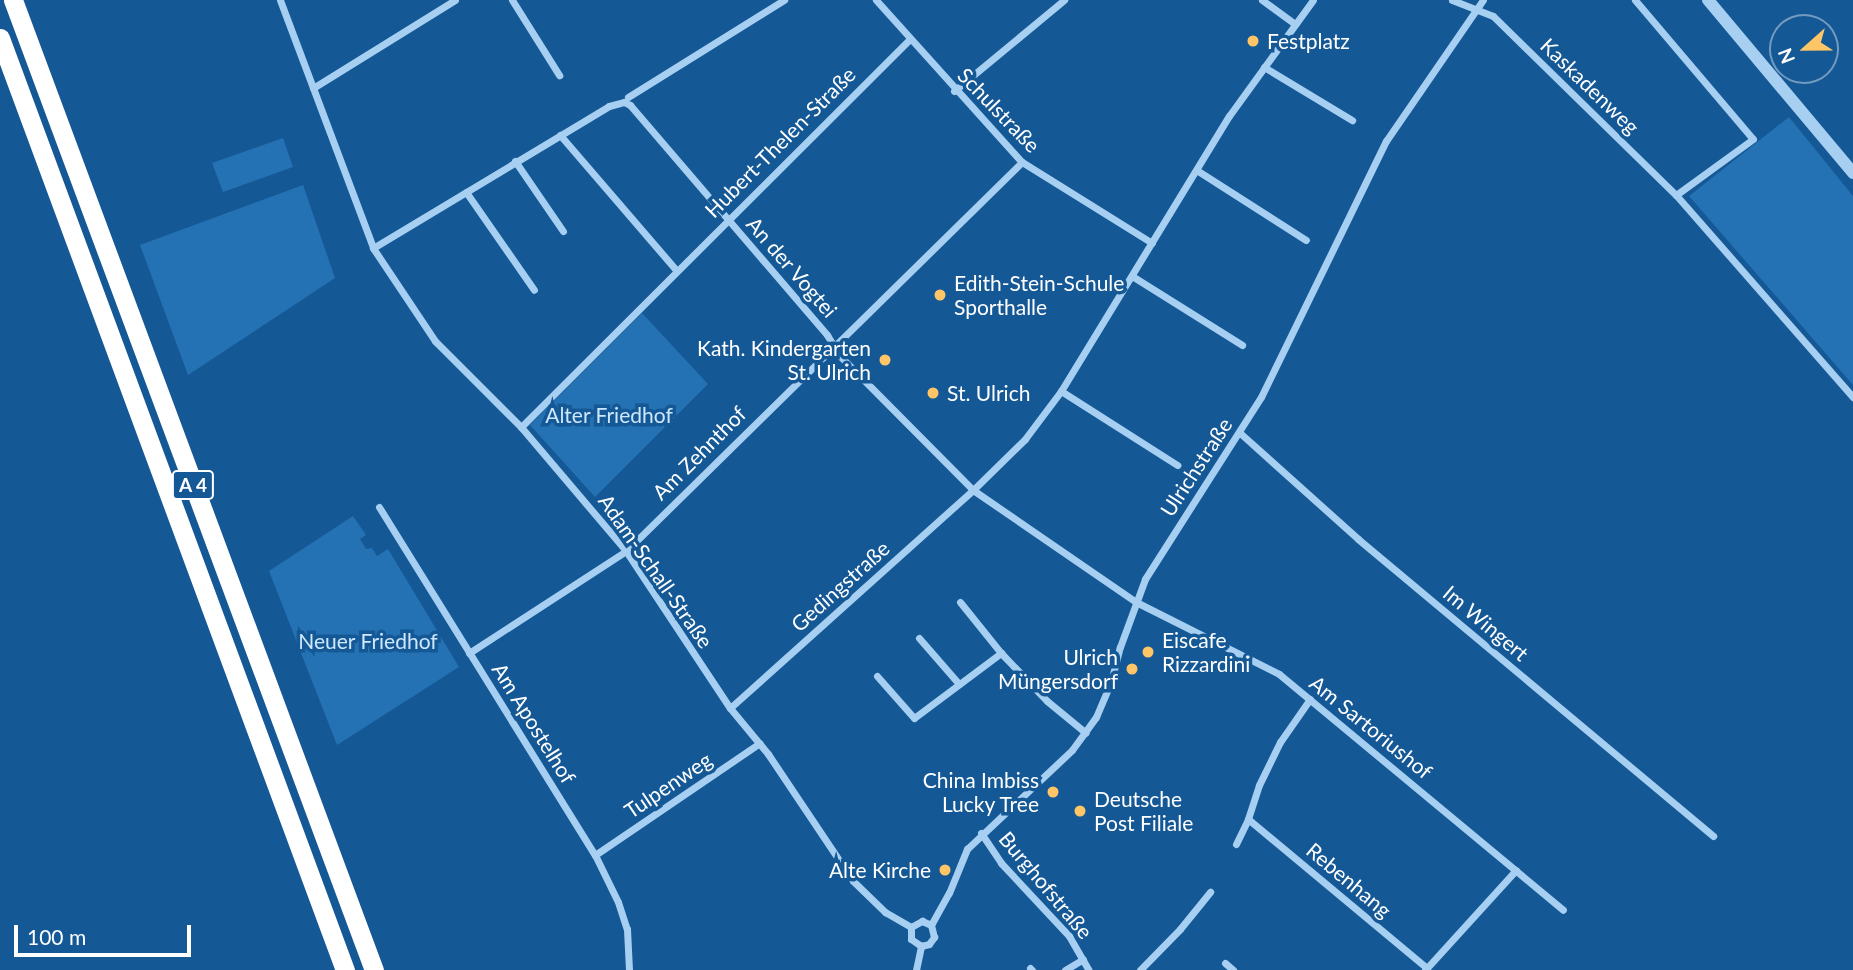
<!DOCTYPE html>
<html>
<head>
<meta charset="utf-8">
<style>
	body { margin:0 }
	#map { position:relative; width:1853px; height:970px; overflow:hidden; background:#155896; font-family:Lato,sans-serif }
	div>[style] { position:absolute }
	.green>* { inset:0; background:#2471b3 }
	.minor>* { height:7px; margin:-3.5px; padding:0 3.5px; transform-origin:3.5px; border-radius:3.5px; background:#a6cff2 }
	.tertiary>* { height:12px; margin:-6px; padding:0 6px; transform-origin:6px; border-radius:6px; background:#a6cff2 }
	.motorway>* { height:19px; margin:-9.5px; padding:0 9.5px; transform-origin:9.5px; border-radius:9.5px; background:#fff }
	.dots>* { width:19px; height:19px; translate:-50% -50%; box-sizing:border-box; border:4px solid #155896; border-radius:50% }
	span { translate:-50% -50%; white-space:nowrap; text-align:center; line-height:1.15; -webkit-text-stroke:7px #155896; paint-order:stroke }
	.shield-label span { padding:2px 5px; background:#155896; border:2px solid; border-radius:5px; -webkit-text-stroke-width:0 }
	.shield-label { font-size:19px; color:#fff; font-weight:700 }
	.poi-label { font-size:21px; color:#fff }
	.left { translate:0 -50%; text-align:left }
	.right { translate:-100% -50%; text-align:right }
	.street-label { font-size:21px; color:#fff }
	.park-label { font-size:21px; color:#cde7fc }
	.north { position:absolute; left:1769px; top:14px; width:70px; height:70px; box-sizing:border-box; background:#155896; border:2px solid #739bc0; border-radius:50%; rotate:249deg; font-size:19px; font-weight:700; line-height:28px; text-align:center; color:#fff }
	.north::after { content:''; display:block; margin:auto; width:24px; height:32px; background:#ffc667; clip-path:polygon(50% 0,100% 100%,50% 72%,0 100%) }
	.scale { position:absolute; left:14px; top:925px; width:177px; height:32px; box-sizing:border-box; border:4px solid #fff; border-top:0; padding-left:9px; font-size:21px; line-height:24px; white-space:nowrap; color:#fff; -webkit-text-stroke:5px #155896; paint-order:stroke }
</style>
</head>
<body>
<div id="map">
	<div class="green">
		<i style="clip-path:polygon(1789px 117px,1853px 196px,1853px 385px,1689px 196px)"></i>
		<i style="clip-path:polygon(283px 138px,293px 167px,223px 192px,212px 163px)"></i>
		<i style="clip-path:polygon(303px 185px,335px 278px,188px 375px,140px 245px)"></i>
		<i style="clip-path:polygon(642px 313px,708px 384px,595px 497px,530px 425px)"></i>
		<i style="clip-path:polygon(353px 516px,366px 535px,360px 539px,366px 549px,372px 548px,377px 556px,388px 549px,459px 667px,337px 745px,269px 571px)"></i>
	</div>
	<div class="minor">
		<i style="left:280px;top:0;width:265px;rotate:69.4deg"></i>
		<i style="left:373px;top:248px;width:112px;rotate:56.3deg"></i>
		<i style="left:435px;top:341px;width:122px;rotate:45deg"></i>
		<i style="left:521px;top:427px;width:162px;rotate:49.7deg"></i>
		<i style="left:626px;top:551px;width:188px;rotate:56.5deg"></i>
		<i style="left:730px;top:708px;width:60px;rotate:50.4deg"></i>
		<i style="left:768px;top:754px;width:153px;rotate:56.2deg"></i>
		<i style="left:853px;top:881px;width:45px;rotate:44.1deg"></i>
		<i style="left:885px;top:912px;width:30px;rotate:30deg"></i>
		<i style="left:512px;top:0;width:89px;rotate:57.9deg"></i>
		<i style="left:876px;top:0;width:218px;rotate:48deg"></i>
		<i style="left:1022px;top:162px;width:153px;rotate:31.9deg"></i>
		<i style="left:1262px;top:0;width:41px;rotate:36deg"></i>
		<i style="left:1452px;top:0;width:44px;rotate:21.3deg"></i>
		<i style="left:1493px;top:16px;width:256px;rotate:44.4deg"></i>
		<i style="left:1676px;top:195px;width:269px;rotate:48.8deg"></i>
		<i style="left:1635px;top:0;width:182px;rotate:49.7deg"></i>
		<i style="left:1753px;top:139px;width:95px;rotate:144deg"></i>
		<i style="left:1264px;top:67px;width:103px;rotate:31.1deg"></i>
		<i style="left:313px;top:88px;width:167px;rotate:-31.8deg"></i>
		<i style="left:954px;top:91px;width:143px;rotate:-39.6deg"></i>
		<i style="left:628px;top:97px;width:184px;rotate:-31.9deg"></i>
		<i style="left:560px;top:135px;width:178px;rotate:49.3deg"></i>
		<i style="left:515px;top:161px;width:85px;rotate:55.6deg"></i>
		<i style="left:1198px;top:171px;width:128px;rotate:32.6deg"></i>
		<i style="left:466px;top:192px;width:119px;rotate:55.2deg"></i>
		<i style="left:373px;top:248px;width:275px;rotate:-31deg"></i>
		<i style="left:609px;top:106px;width:16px;rotate:-15deg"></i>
		<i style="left:624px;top:102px;width:7px;rotate:27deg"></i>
		<i style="left:630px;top:105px;width:303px;rotate:49.4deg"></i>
		<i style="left:827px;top:335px;width:25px;rotate:58deg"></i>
		<i style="left:840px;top:356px;width:189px;rotate:45.2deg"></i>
		<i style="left:973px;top:490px;width:198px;rotate:34.5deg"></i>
		<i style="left:1136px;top:602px;width:160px;rotate:26.7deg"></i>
		<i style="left:1279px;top:674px;width:369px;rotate:39.7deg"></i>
		<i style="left:1132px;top:276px;width:130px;rotate:32.1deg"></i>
		<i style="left:1061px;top:391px;width:138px;rotate:32.5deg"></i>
		<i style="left:521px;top:427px;width:549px;rotate:-44.93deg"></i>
		<i style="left:1240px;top:433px;width:159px;rotate:41.9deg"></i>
		<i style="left:1358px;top:539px;width:463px;rotate:39.9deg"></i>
		<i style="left:379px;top:507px;width:410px;rotate:58.2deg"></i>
		<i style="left:595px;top:855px;width:52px;rotate:63.9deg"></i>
		<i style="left:618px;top:902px;width:28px;rotate:72deg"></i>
		<i style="left:627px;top:929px;width:41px;rotate:87.2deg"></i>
		<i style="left:960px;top:602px;width:65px;rotate:51.2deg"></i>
		<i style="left:919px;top:638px;width:61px;rotate:49deg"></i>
		<i style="left:469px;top:653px;width:187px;rotate:-33deg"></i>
		<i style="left:626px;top:551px;width:555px;rotate:-44.49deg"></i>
		<i style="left:877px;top:676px;width:56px;rotate:48.6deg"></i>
		<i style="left:914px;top:718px;width:109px;rotate:-36.8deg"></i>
		<i style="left:1001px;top:653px;width:66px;rotate:46.2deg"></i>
		<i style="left:1047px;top:701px;width:50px;rotate:39.4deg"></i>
		<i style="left:1310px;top:699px;width:52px;rotate:124.9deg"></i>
		<i style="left:1280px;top:742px;width:48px;rotate:116deg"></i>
		<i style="left:1259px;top:785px;width:36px;rotate:108deg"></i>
		<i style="left:1248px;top:819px;width:233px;rotate:39.8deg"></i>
		<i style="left:730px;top:708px;width:326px;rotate:-41.9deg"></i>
		<i style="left:973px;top:490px;width:73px;rotate:-44.4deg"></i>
		<i style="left:1025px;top:439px;width:60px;rotate:-53.1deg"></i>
		<i style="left:1061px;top:391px;width:322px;rotate:-58.6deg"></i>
		<i style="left:1229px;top:116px;width:143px;rotate:-54.1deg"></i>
		<i style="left:981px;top:833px;width:36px;rotate:56deg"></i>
		<i style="left:1001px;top:863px;width:100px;rotate:47deg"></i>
		<i style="left:1069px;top:936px;width:39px;rotate:60deg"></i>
		<i style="left:1236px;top:844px;width:28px;rotate:-64deg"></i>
		<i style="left:595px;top:855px;width:199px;rotate:-34.2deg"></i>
		<i style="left:931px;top:925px;width:37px;rotate:-61deg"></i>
		<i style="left:949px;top:893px;width:48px;rotate:-67.8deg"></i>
		<i style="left:967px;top:849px;width:144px;rotate:-43.3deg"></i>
		<i style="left:1072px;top:750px;width:41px;rotate:-54deg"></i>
		<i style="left:1096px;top:717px;width:38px;rotate:-67deg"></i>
		<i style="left:1111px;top:682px;width:36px;rotate:-76deg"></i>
		<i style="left:1120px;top:647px;width:72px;rotate:-69.8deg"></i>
		<i style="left:1145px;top:579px;width:216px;rotate:-57.5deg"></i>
		<i style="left:1261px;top:397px;width:285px;rotate:-64deg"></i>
		<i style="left:1386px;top:141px;width:171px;rotate:-55.5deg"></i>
		<i style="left:911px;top:927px;width:12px;rotate:90deg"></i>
		<i style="left:911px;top:939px;width:12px;rotate:35deg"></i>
		<i style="left:911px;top:927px;width:13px;rotate:-29deg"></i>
		<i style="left:922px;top:921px;width:10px;rotate:24deg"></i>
		<i style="left:921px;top:946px;width:8px;rotate:-14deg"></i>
		<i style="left:929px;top:944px;width:9px;rotate:-54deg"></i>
		<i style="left:934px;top:937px;width:12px;rotate:-104deg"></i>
		<i style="left:1225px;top:963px;width:11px;rotate:41deg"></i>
		<i style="left:1030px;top:968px;width:3px;rotate:45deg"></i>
		<i style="left:916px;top:970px;width:25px;rotate:-78deg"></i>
		<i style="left:1065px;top:970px;width:21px;rotate:-31deg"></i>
		<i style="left:1140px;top:970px;width:57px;rotate:-45.7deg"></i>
		<i style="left:1180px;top:929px;width:48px;rotate:-51deg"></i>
		<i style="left:1425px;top:970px;width:135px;rotate:-47.7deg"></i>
	</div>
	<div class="tertiary">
		<i style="left:1708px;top:0;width:226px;rotate:50deg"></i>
	</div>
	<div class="motorway">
		<i style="left:13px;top:0;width:1035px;rotate:69.59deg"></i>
		<i style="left:0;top:38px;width:994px;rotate:69.69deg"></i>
	</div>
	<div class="dots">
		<i style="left:1253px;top:41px;background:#ffc667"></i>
		<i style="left:940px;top:295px;background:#ffc667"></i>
		<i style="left:885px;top:360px;background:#ffc667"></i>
		<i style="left:933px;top:393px;background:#ffc667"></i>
		<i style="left:1148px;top:652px;background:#ffc667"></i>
		<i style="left:1132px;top:669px;background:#ffc667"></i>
		<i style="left:1053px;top:792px;background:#ffc667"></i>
		<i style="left:1080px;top:811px;background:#ffc667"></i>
		<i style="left:945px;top:870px;background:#ffc667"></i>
	</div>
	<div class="shield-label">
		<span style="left:193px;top:485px">A 4</span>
	</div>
	<div class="poi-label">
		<span class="left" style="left:1267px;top:41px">Festplatz</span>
		<span class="left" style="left:954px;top:295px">Edith-Stein-Schule<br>Sporthalle</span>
		<span class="right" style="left:871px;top:360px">Kath. Kindergarten<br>St. Ulrich</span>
		<span class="left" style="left:947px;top:393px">St. Ulrich</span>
		<span class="left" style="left:1162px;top:652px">Eiscafe<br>Rizzardini</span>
		<span class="right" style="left:1118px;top:669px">Ulrich<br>Müngersdorf</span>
		<span class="right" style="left:1039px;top:792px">China Imbiss<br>Lucky Tree</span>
		<span class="left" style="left:1094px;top:811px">Deutsche<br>Post Filiale</span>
		<span class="right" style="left:931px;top:870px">Alte Kirche</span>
	</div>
	<div class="street-label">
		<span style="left:1590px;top:86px;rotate:44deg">Kaskadenweg</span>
		<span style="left:999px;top:110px;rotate:46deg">Schulstraße</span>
		<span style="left:780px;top:142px;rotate:-45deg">Hubert-Thelen-Straße</span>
		<span style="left:792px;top:267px;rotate:49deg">An der Vogtei</span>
		<span style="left:699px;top:453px;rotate:-45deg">Am Zehnthof</span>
		<span style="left:1196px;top:467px;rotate:-57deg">Ulrichstraße</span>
		<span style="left:656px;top:571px;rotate:55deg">Adam-Schall-Straße</span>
		<span style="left:840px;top:586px;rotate:-42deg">Gedingstraße</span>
		<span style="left:1486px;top:623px;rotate:40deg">Im Wingert</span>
		<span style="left:534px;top:723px;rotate:58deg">Am Apostelhof</span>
		<span style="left:1371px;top:727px;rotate:39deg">Am Sartoriushof</span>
		<span style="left:668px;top:785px;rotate:-34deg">Tulpenweg</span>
		<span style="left:1349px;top:880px;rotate:40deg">Rebenhang</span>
		<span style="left:1046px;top:885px;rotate:50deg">Burghofstraße</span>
	</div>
	<div class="park-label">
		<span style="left:609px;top:415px">Alter Friedhof</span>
		<span style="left:368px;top:641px">Neuer Friedhof</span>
	</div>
	<div class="north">N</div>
	<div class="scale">100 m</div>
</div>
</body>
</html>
